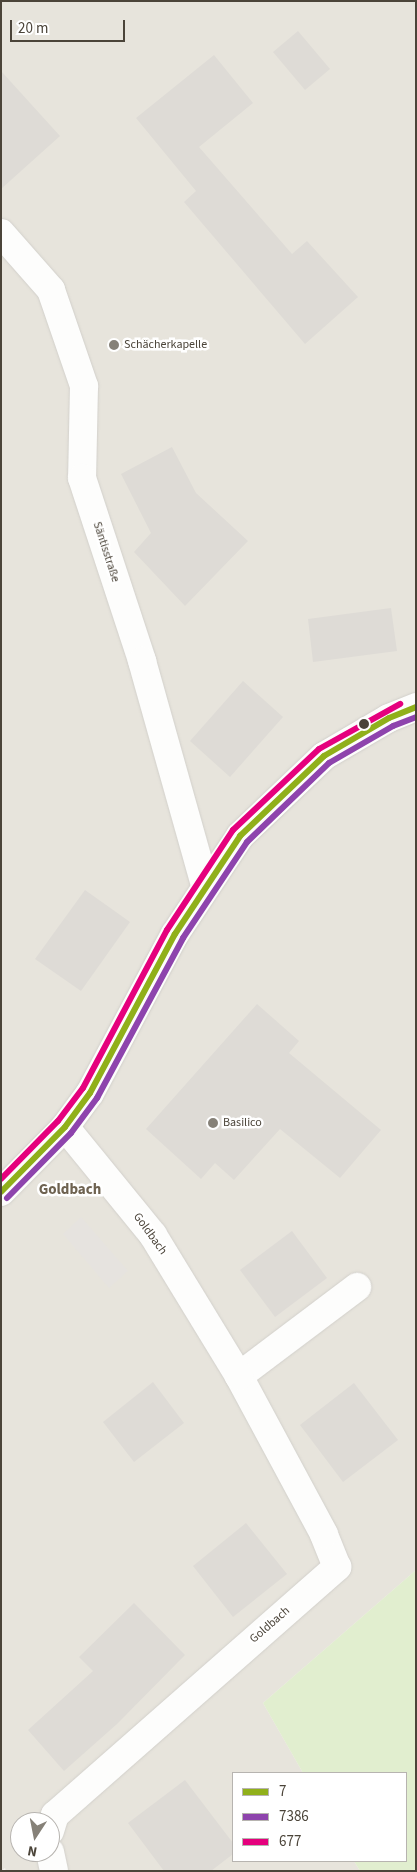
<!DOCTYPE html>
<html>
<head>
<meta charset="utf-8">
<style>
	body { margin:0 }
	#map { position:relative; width:417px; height:1872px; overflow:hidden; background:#f4f2ee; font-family:"Source Sans 3",sans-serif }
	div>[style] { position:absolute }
	.residential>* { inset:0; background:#e7e4dc }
	.green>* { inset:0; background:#e1eecf }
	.parking>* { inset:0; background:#e6e3df }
	.building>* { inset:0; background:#dedbd6 }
	.roads { filter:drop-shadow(0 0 1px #d2d0cb) drop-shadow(0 0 1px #d2d0cb) }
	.minor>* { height:28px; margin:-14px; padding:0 14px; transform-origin:14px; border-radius:14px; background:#fdfdfc }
	.bus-1>* { height:6px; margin:-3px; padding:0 3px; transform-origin:3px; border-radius:3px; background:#90b01a }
	.bus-2>* { height:6px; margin:-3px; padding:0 3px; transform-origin:3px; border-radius:3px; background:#8e44ad }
	.bus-3>* { height:6px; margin:-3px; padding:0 3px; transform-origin:3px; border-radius:3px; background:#e5007d }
	.dots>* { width:14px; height:14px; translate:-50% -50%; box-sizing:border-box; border:2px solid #fff; border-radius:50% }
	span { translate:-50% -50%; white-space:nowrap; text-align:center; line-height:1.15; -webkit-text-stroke:5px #fff; paint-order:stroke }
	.poi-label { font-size:12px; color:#4b4439 }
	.left { translate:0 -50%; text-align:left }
	.street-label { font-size:12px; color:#4b4439 }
	.quarter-label { font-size:15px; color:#6e6250; font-weight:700 }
	.frame { position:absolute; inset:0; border:2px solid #4b4439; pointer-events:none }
	.legend { position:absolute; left:232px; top:1772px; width:175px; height:90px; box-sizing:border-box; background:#fff; border:1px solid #b7b4b0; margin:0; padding:6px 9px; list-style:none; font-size:15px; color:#4b4439 }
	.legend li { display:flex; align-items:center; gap:10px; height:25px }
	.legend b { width:25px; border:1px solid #b7b4b0 }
	.north { position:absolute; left:10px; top:1812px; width:50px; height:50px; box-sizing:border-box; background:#fff; border:1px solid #b7b4b0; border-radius:50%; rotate:191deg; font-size:14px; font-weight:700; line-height:20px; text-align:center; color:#4b4439 }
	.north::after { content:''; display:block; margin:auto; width:18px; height:22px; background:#868178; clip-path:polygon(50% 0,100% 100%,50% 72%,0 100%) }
	.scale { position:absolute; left:10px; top:20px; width:115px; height:22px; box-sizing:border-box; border:2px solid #4b4439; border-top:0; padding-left:6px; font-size:15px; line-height:18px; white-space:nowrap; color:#4b4439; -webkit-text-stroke:4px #fff; paint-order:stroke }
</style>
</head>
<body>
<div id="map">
	<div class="residential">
		<i style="clip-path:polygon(evenodd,1px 1px,416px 1px,416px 1570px,263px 1703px,303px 1773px,233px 1773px,233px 1861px,354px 1861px,360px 1871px,6px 1871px,5px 1868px,1px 1871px,1px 1px,20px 1822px,50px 1822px,50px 1852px,20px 1852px,20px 1822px)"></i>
	</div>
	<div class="green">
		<i style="clip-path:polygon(416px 1570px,416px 1871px,360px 1871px,354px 1861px,406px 1861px,406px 1773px,303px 1773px,263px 1703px)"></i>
	</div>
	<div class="parking">
		<i style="clip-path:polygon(81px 1217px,128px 1271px,109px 1288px,63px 1234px)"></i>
	</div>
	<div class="building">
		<i style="clip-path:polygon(298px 31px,330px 69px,305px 90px,273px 52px)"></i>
		<i style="clip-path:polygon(214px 55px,253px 103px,199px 147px,292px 254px,307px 241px,358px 297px,305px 344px,184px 202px,196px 191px,136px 118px)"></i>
		<i style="clip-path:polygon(1px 71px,60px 136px,1px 189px)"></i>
		<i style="clip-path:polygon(172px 447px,196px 493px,248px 541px,185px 606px,134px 552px,151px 533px,121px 474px)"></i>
		<i style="clip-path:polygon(391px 608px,397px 651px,313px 662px,308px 619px)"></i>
		<i style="clip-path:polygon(243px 681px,283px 717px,230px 777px,190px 741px)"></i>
		<i style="clip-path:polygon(85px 890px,130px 922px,81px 991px,35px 959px)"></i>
		<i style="clip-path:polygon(257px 1004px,299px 1041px,289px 1053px,381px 1130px,340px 1178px,280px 1129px,234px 1180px,215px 1163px,201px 1179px,146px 1129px)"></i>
		<i style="clip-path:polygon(292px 1231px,327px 1278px,275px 1317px,240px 1270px)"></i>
		<i style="clip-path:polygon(153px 1382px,184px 1423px,134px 1462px,103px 1422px)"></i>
		<i style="clip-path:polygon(354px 1383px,398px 1440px,343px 1482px,300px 1425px)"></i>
		<i style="clip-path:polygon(246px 1523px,287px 1574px,233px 1617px,193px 1566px)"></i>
		<i style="clip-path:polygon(134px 1603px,185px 1655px,117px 1724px,64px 1771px,28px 1730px,93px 1671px,79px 1657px)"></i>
		<i style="clip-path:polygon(185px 1780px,233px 1843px,233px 1854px,211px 1871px,164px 1871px,128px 1823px)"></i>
	</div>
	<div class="roads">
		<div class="minor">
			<i style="left:1px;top:233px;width:76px;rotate:48.7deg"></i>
			<i style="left:51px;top:290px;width:102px;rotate:71deg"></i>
			<i style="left:84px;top:386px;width:92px;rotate:91.2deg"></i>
			<i style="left:82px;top:478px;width:193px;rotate:71.8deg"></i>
			<i style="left:142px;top:661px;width:233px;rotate:74.3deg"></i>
			<i style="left:1px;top:1192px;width:91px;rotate:-45.4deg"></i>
			<i style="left:65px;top:1127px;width:42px;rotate:-53.7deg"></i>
			<i style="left:90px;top:1093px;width:180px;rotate:-61.9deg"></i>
			<i style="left:175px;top:934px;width:118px;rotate:-56.4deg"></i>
			<i style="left:240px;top:836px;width:116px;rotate:-43.6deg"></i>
			<i style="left:324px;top:756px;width:75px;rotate:-30.3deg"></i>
			<i style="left:389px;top:718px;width:29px;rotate:-22deg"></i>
			<i style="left:239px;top:1376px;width:148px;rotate:-37deg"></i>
			<i style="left:50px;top:1831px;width:17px;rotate:-73deg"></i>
			<i style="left:55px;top:1815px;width:376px;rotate:-41.3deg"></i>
			<i style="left:337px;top:1567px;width:35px;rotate:-112deg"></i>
			<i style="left:324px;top:1534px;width:179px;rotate:-118.3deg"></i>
			<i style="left:239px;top:1376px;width:165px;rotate:-121.4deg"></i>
			<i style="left:153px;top:1235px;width:139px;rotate:-129.2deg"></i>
			<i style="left:50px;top:1852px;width:19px;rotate:78deg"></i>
		</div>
	</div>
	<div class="bus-1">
		<i style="left:1px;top:1192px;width:91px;rotate:-45.4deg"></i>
		<i style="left:65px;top:1127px;width:42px;rotate:-53.7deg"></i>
		<i style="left:90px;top:1093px;width:180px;rotate:-61.9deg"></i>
		<i style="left:175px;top:934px;width:118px;rotate:-56.4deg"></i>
		<i style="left:240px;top:836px;width:116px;rotate:-43.6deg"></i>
		<i style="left:324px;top:756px;width:75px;rotate:-30.3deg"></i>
		<i style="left:389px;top:718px;width:29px;rotate:-22deg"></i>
	</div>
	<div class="bus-2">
		<i style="left:7px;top:1198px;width:91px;rotate:-45.4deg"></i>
		<i style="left:71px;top:1133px;width:44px;rotate:-53.4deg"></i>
		<i style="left:97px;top:1098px;width:182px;rotate:-61.7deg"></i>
		<i style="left:183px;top:938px;width:115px;rotate:-56.3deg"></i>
		<i style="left:247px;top:842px;width:114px;rotate:-43.9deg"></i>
		<i style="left:329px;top:763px;width:74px;rotate:-30deg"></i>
		<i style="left:393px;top:726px;width:25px;rotate:-21deg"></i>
	</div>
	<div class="bus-3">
		<i style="left:1px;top:1179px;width:81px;rotate:-45.5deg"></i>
		<i style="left:58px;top:1121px;width:41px;rotate:-52.9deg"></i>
		<i style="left:83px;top:1088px;width:179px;rotate:-62deg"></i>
		<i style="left:167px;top:930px;width:120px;rotate:-56.6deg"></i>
		<i style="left:233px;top:830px;width:118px;rotate:-43.3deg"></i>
		<i style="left:319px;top:749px;width:93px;rotate:-29.1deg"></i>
	</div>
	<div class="dots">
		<i style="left:114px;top:345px;background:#868178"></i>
		<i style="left:364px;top:724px;background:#4b4439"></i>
		<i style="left:213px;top:1123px;background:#868178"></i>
	</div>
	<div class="poi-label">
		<span class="left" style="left:124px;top:345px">Schächerkapelle</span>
		<span class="left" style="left:223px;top:1123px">Basilico</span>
	</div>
	<div class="street-label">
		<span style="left:106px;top:552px;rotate:72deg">Säntisstraße</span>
		<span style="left:150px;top:1234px;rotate:54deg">Goldbach</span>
		<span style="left:270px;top:1625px;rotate:-41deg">Goldbach</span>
	</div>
	<div class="quarter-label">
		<span style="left:70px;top:1190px">Goldbach</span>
	</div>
	<div class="frame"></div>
	<ul class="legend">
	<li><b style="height:6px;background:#90b01a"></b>7</li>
	<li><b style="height:6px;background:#8e44ad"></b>7386</li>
	<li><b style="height:6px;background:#e5007d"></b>677</li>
	</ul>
	<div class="north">N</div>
	<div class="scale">20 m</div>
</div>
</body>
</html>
